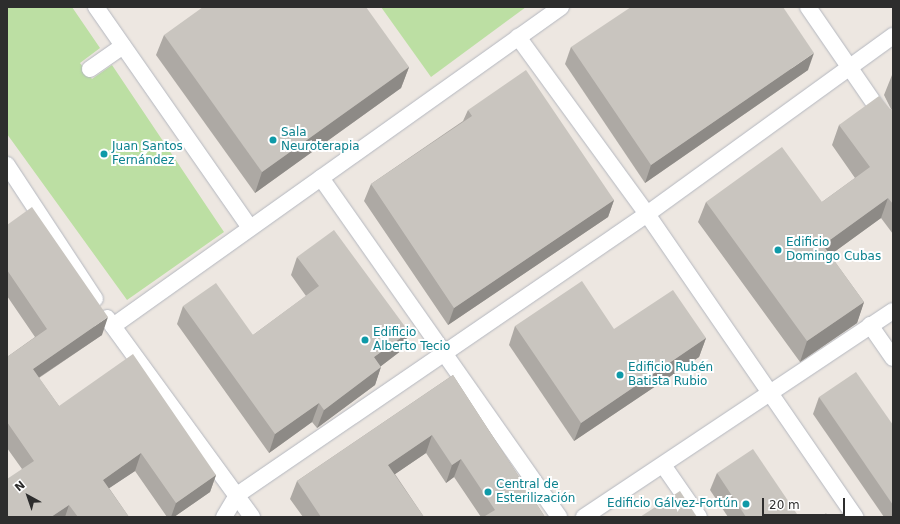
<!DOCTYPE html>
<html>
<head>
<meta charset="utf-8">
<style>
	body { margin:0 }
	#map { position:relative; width:900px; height:524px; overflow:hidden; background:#ede7e1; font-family:"DejaVu Sans",sans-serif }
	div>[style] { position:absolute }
	.green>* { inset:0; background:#bcdfa3 }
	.roads { filter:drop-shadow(0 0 1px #b4b7bf) drop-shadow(0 0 1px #b4b7bf) }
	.lane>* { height:16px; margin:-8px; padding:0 8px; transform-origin:8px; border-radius:8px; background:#fff }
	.wall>* { inset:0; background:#ada9a4 }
	.shaded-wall>* { inset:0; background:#8d8a86 }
	.building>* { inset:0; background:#c9c5bf }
	.dots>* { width:11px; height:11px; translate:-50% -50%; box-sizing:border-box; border:2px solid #fff; border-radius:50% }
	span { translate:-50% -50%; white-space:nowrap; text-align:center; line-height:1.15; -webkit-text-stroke:4px #fff; paint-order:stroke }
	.culture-label { font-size:12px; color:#0d838f }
	.left { translate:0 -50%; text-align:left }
	.right { translate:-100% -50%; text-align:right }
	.frame { position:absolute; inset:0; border:8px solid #2d2d2d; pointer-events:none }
	.north { position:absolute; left:8px; top:476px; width:40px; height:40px; -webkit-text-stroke:3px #fff; paint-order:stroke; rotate:320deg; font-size:11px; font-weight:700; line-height:16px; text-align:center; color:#2d2d2d }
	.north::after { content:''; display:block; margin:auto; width:14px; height:18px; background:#2d2d2d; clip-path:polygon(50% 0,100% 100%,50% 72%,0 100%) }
	.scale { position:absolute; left:762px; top:498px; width:83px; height:18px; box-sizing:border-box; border:2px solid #2d2d2d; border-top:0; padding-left:5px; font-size:12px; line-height:14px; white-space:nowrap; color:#2d2d2d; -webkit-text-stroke:3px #fff; paint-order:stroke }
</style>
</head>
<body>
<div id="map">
	<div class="green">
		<i style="clip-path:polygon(7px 7px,72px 7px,100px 48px,80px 63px,92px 79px,112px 65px,224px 232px,127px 300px,7px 134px)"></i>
		<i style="clip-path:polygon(381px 7px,526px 7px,431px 77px)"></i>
	</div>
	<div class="roads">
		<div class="lane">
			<i style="left:96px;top:7px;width:269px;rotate:55.1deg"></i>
			<i style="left:808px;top:7px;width:136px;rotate:55.5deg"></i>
			<i style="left:518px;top:37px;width:219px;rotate:53.9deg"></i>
			<i style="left:647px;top:214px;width:368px;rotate:55.5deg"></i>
			<i style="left:90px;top:69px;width:40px;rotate:-34.9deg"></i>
			<i style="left:7px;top:165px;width:160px;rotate:56.7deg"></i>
			<i style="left:321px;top:178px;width:414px;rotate:54.9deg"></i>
			<i style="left:107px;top:318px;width:246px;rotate:53.9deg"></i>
			<i style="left:870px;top:325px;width:40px;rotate:55.1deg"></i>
			<i style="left:113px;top:326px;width:550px;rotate:-35.45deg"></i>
			<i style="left:663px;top:465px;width:63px;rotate:55.3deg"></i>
			<i style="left:224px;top:517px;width:26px;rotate:-59deg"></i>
			<i style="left:237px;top:495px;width:497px;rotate:-34.4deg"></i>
			<i style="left:647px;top:214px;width:304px;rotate:-35.9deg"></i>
			<i style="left:584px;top:517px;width:371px;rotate:-33.7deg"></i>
		</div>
	</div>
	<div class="wall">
		<i style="clip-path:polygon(164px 35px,409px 67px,401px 88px,255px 193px,156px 55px)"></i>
		<i style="clip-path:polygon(571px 47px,808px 70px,645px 183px,565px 64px)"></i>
		<i style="clip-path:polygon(893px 74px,893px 234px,881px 218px,830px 255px,864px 302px,857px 323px,800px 362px,698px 222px,706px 202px,822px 202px,855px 178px,832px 145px,839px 125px,891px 109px,884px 95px,892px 75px)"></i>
		<i style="clip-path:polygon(468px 110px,614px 200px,608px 217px,448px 325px,364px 201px,371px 184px,463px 121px)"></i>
		<i style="clip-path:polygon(7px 225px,102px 335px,39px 378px,59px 406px,216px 475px,210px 492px,174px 517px,167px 517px,135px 471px,109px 488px,129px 517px,7px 517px,22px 469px,7px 448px,7px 357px,35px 337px,7px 296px)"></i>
		<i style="clip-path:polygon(297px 257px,409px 332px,402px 350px,381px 366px,375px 385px,317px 428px,312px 422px,269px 453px,177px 324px,183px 306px,253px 335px,306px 296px,291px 275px)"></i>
		<i style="clip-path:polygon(515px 326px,614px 329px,706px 338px,699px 357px,574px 441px,509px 345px)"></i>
		<i style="clip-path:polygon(453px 375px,545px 517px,481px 517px,454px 477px,446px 483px,426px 453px,395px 474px,424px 517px,303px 517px,290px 499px,297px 481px)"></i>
		<i style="clip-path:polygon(819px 397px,893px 425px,893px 517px,884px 517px,813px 414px)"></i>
		<i style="clip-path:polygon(717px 473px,799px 517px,728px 517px,710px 490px)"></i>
	</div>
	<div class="shaded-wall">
		<i style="clip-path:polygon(814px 53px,808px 70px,645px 183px,651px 165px)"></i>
		<i style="clip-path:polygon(409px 67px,401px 88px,255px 193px,262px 172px)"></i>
		<i style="clip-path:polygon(888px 198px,881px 218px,815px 266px,823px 245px)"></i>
		<i style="clip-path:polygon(614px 200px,608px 217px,448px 325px,454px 308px)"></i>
		<i style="clip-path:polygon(864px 302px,857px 323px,800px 362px,807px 341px)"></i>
		<i style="clip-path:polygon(108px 317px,102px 335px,26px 386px,33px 369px)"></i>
		<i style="clip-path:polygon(409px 332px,402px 350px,368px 376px,374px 357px)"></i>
		<i style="clip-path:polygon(706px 338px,699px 357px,574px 441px,581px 423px)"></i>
		<i style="clip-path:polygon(381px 367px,375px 385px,317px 428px,324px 410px)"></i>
		<i style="clip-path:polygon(319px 403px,312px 422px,269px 453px,275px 434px)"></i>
		<i style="clip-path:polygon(432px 435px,426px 453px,382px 483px,388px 465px)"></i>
		<i style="clip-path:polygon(141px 453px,135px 471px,96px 497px,103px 480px)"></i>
		<i style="clip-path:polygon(461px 459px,454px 477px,446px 483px,452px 465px)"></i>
		<i style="clip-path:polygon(216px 475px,210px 492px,174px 517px,171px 517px,176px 503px)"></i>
		<i style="clip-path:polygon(69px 505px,65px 517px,51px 517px)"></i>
	</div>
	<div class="building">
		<i style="clip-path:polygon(203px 7px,366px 7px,409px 67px,262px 172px,164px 35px)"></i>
		<i style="clip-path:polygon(631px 7px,783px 7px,814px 53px,651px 165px,571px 47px)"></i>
		<i style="clip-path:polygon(526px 70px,614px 200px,454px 308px,371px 184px,472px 116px,468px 110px)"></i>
		<i style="clip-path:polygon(879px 96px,890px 109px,893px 109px,893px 204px,888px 198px,823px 245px,864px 302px,807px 341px,706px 202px,782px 147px,822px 202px,870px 167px,839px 125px)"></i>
		<i style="clip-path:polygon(32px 207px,108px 317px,33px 369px,59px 406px,133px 354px,216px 475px,176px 503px,141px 453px,103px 480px,129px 517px,78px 517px,69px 505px,51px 517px,7px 517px,7px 479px,34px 461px,7px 422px,7px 357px,47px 329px,7px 270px,7px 225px)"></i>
		<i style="clip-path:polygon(334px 230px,409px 332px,374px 357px,381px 367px,324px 410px,319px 403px,275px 434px,183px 306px,216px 283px,253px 335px,319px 286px,297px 257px)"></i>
		<i style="clip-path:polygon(582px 281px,614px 329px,673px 290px,706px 338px,581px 423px,515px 326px)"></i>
		<i style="clip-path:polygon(856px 372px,893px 425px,893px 505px,819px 397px)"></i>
		<i style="clip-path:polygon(453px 375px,545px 517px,486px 517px,485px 516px,495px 510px,461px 459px,452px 465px,432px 435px,388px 465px,424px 517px,321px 517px,297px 481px)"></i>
		<i style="clip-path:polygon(753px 449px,799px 517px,746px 517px,717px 473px)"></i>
		<i style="clip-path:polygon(680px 491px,697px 517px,640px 517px)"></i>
		<i style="clip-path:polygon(826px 513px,829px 517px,821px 517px)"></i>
	</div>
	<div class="dots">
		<i style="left:273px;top:140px;background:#0f9aa8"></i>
		<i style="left:104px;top:154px;background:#0f9aa8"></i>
		<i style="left:778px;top:250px;background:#0f9aa8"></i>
		<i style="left:365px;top:340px;background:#0f9aa8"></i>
		<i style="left:620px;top:375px;background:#0f9aa8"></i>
		<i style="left:488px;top:492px;background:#0f9aa8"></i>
		<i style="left:746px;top:504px;background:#0f9aa8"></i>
	</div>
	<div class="culture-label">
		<span class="left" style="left:281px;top:140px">Sala<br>Neuroterapia</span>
		<span class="left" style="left:112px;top:154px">Juan Santos<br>Fernández</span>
		<span class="left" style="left:786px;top:250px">Edificio<br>Domingo Cubas</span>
		<span class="left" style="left:373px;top:340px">Edificio<br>Alberto Tecio</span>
		<span class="left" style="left:628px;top:375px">Edificio Rubén<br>Batista Rubio</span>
		<span class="left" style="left:496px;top:492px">Central de<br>Esterilización</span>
		<span class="right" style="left:738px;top:504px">Edificio Gálvez-Fortún</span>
	</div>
	<div class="frame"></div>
	<div class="north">N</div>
	<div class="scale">20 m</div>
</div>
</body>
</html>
